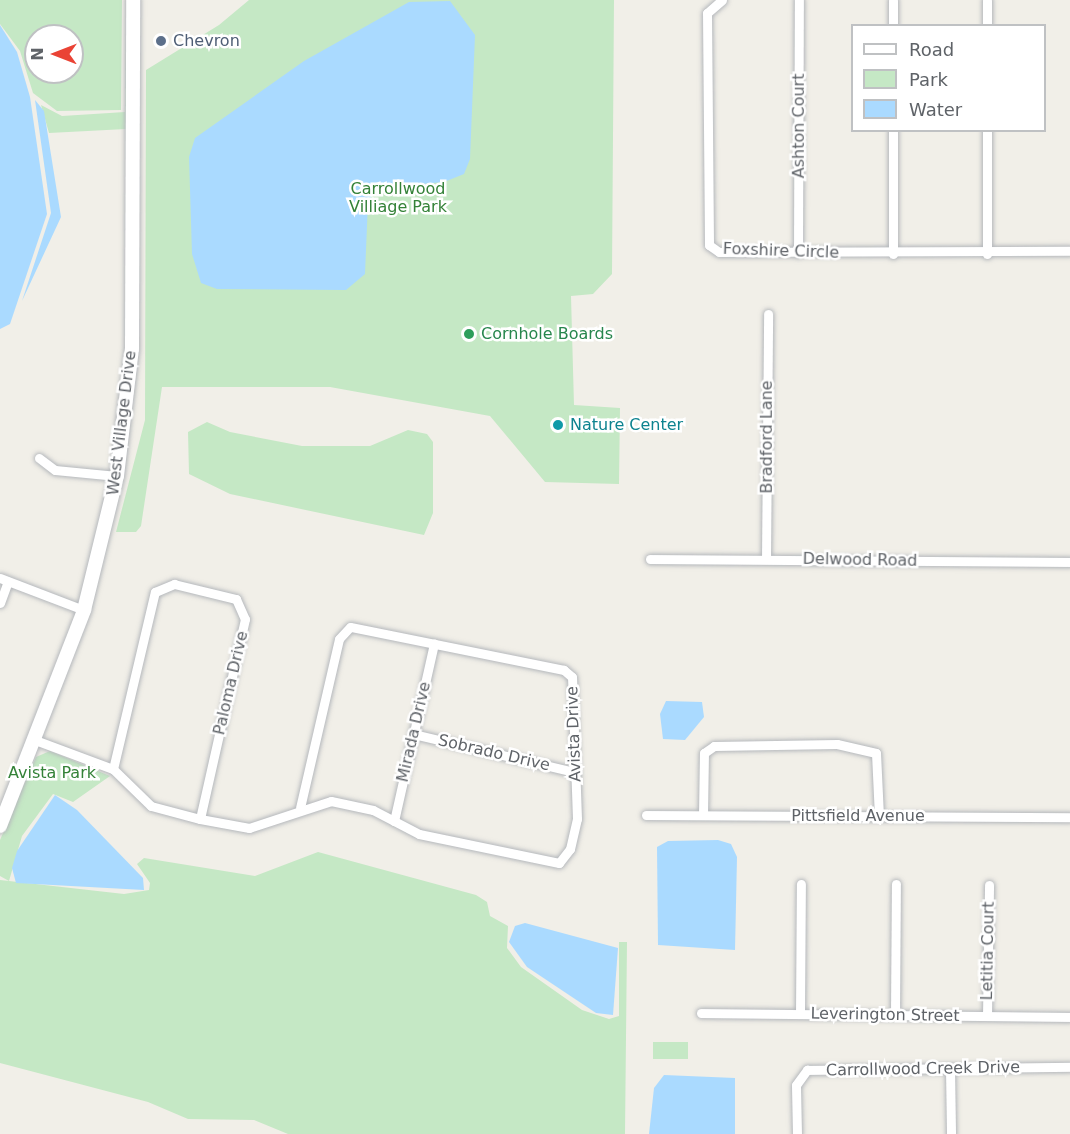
<!DOCTYPE html>
<html>
<head>
<meta charset="utf-8">
<style>
	body { margin:0 }
	#map { position:relative; width:1070px; height:1134px; overflow:hidden; background:#f1efe8; font-family:"DejaVu Sans",sans-serif }
	div>[style] { position:absolute }
	.green>* { inset:0; background:#c5e8c5 }
	.water>* { inset:0; background:#aadaff }
	.roads { filter:drop-shadow(0 0 2px #b5b8bc) drop-shadow(0 0 2px #b5b8bc) }
	.street>* { height:9px; margin:-4.5px; padding:0 4.5px; transform-origin:4.5px; border-radius:4.5px; background:#fff }
	.secondary>* { height:14px; margin:-7px; padding:0 7px; transform-origin:7px; border-radius:7px; background:#fff }
	.dots>* { width:16px; height:16px; translate:-50% -50%; box-sizing:border-box; border:3px solid #fff; border-radius:50% }
	span { translate:-50% -50%; white-space:nowrap; text-align:center; line-height:1.15; -webkit-text-stroke:5px #fff; paint-order:stroke }
	.service-label { font-size:16px; color:#4e5e75 }
	.left { translate:0 -50%; text-align:left }
	.street-label { font-size:16px; color:#5f6368 }
	.park-label { font-size:16px; color:#348238 }
	.leisure-label { font-size:16px; color:#27864d }
	.culture-label { font-size:16px; color:#0d838f }
	.legend { position:absolute; left:851px; top:24px; width:195px; height:108px; box-sizing:border-box; background:#fff; border:2px solid #bfc1c3; margin:0; padding:8px 10px; list-style:none; font-size:18px; color:#5f6368 }
	.legend li { display:flex; align-items:center; gap:12px; height:30px }
	.legend b { width:30px; border:2px solid #bfc1c3 }
	.north { position:absolute; left:24px; top:24px; width:60px; height:60px; box-sizing:border-box; background:#fff; border:2px solid #bfc1c3; border-radius:50%; rotate:270deg; font-size:16px; font-weight:700; line-height:24px; text-align:center; color:#5f6368 }
	.north::after { content:''; display:block; margin:auto; width:21px; height:27px; background:#ea4335; clip-path:polygon(50% 0,100% 100%,50% 72%,0 100%) }
</style>
</head>
<body>
<div id="map">
	<div class="green">
		<i style="clip-path:polygon(evenodd,0 0,122px 0,121px 110px,57px 111px,33px 93px,20px 51px,0 24px,0 0,36px 36px,72px 36px,72px 72px,36px 72px,36px 36px)"></i>
		<i style="clip-path:polygon(249px 0,614px 0,612px 274px,593px 294px,571px 296px,574px 405px,620px 408px,619px 484px,545px 482px,490px 416px,330px 387px,162px 387px,141px 526px,136px 532px,116px 532px,145px 420px,146px 70px,219px 25px)"></i>
		<i style="clip-path:polygon(126px 31px,126px 129px,49px 133px,41px 105px,62px 116px,125px 112px)"></i>
		<i style="clip-path:polygon(207px 422px,230px 432px,302px 446px,370px 446px,408px 430px,427px 434px,433px 442px,433px 513px,424px 535px,230px 494px,189px 474px,188px 432px)"></i>
		<i style="clip-path:polygon(50px 751px,110px 776px,73px 802px,53px 794px,22px 836px,9px 881px,0 876px,0 840px,36px 757px)"></i>
		<i style="clip-path:polygon(318px 852px,476px 895px,487px 902px,490px 916px,508px 926px,507px 948px,521px 967px,582px 1010px,609px 1019px,619px 1016px,619px 942px,627px 942px,625px 1134px,288px 1134px,254px 1120px,188px 1119px,148px 1102px,0 1063px,0 880px,124px 894px,149px 890px,150px 883px,137px 864px,144px 858px,255px 876px)"></i>
		<i style="clip-path:polygon(653px 1042px,688px 1042px,688px 1059px,653px 1059px)"></i>
	</div>
	<div class="water">
		<i style="clip-path:polygon(450px 1px,475px 35px,470px 159px,464px 174px,444px 182px,377px 188px,368px 202px,365px 274px,346px 290px,217px 289px,201px 283px,192px 254px,189px 157px,195px 138px,304px 61px,409px 2px)"></i>
		<i style="clip-path:polygon(0 25px,17px 52px,30px 97px,47px 214px,10px 324px,0 329px)"></i>
		<i style="clip-path:polygon(35px 100px,44px 111px,61px 217px,22px 301px,51px 213px)"></i>
		<i style="clip-path:polygon(666px 701px,702px 702px,704px 717px,685px 740px,663px 739px,660px 714px)"></i>
		<i style="clip-path:polygon(55px 795px,77px 810px,143px 878px,144px 890px,16px 883px,12px 868px,17px 851px)"></i>
		<i style="clip-path:polygon(718px 840px,731px 844px,737px 857px,735px 950px,658px 945px,657px 847px,668px 841px)"></i>
		<i style="clip-path:polygon(525px 923px,618px 948px,613px 1015px,596px 1013px,527px 967px,509px 942px,515px 926px)"></i>
		<i style="clip-path:polygon(664px 1075px,735px 1078px,735px 1134px,649px 1134px,654px 1088px)"></i>
	</div>
	<div class="roads">
		<div class="street">
			<i style="left:722px;top:0;width:20px;rotate:139deg"></i>
			<i style="left:707px;top:13px;width:232px;rotate:89.5deg"></i>
			<i style="left:709px;top:245px;width:12px;rotate:35deg"></i>
			<i style="left:719px;top:252px;width:351px;rotate:-0.2deg"></i>
			<i style="left:893px;top:26px;width:26px;rotate:-90deg"></i>
			<i style="left:987px;top:26px;width:26px;rotate:-90deg"></i>
			<i style="left:798px;top:253px;width:253px;rotate:-89.8deg"></i>
			<i style="left:893px;top:254px;width:124px;rotate:-90deg"></i>
			<i style="left:987px;top:254px;width:124px;rotate:-90deg"></i>
			<i style="left:39px;top:458px;width:20px;rotate:37deg"></i>
			<i style="left:55px;top:470px;width:62px;rotate:5.5deg"></i>
			<i style="left:650px;top:559px;width:420px;rotate:0.4deg"></i>
			<i style="left:766px;top:559px;width:245px;rotate:-89.5deg"></i>
			<i style="left:0;top:578px;width:90px;rotate:20.9deg"></i>
			<i style="left:0;top:603px;width:23px;rotate:-70deg"></i>
			<i style="left:413px;top:734px;width:165px;rotate:13.3deg"></i>
			<i style="left:35px;top:740px;width:83px;rotate:20.4deg"></i>
			<i style="left:113px;top:769px;width:53px;rotate:44.2deg"></i>
			<i style="left:151px;top:806px;width:51px;rotate:14.9deg"></i>
			<i style="left:200px;top:819px;width:50px;rotate:10.4deg"></i>
			<i style="left:249px;top:828px;width:86px;rotate:-18.2deg"></i>
			<i style="left:331px;top:801px;width:43px;rotate:12.1deg"></i>
			<i style="left:373px;top:810px;width:52px;rotate:27.6deg"></i>
			<i style="left:419px;top:834px;width:143px;rotate:11.7deg"></i>
			<i style="left:559px;top:863px;width:18px;rotate:-52deg"></i>
			<i style="left:570px;top:849px;width:31px;rotate:-77deg"></i>
			<i style="left:577px;top:819px;width:142px;rotate:-92deg"></i>
			<i style="left:572px;top:677px;width:11px;rotate:-139deg"></i>
			<i style="left:564px;top:670px;width:218px;rotate:-168.6deg"></i>
			<i style="left:350px;top:627px;width:16px;rotate:133deg"></i>
			<i style="left:339px;top:639px;width:173px;rotate:103deg"></i>
			<i style="left:113px;top:769px;width:182px;rotate:-76.7deg"></i>
			<i style="left:155px;top:592px;width:21px;rotate:-23deg"></i>
			<i style="left:174px;top:584px;width:64px;rotate:13.6deg"></i>
			<i style="left:236px;top:599px;width:22px;rotate:66deg"></i>
			<i style="left:245px;top:619px;width:205px;rotate:102.7deg"></i>
			<i style="left:646px;top:815px;width:424px;rotate:0.3deg"></i>
			<i style="left:703px;top:815px;width:62px;rotate:-89.1deg"></i>
			<i style="left:704px;top:753px;width:12px;rotate:-35deg"></i>
			<i style="left:714px;top:746px;width:123px;rotate:-0.9deg"></i>
			<i style="left:837px;top:744px;width:40px;rotate:13deg"></i>
			<i style="left:876px;top:753px;width:63px;rotate:87.3deg"></i>
			<i style="left:394px;top:821px;width:182px;rotate:-77.3deg"></i>
			<i style="left:701px;top:1013px;width:369px;rotate:0.6deg"></i>
			<i style="left:800px;top:1014px;width:130px;rotate:-89.6deg"></i>
			<i style="left:895px;top:1015px;width:131px;rotate:-89.6deg"></i>
			<i style="left:987px;top:1016px;width:131px;rotate:-89.1deg"></i>
			<i style="left:950px;top:1068px;width:66px;rotate:89.1deg"></i>
			<i style="left:797px;top:1134px;width:49px;rotate:-91.2deg"></i>
			<i style="left:796px;top:1085px;width:19px;rotate:-54deg"></i>
			<i style="left:807px;top:1070px;width:263px;rotate:-0.7deg"></i>
		</div>
		<div class="secondary">
			<i style="left:0;top:826px;width:232px;rotate:-68.7deg"></i>
			<i style="left:84px;top:610px;width:138px;rotate:-76.2deg"></i>
			<i style="left:117px;top:476px;width:128px;rotate:-83.3deg"></i>
			<i style="left:132px;top:349px;width:349px;rotate:-89.8deg"></i>
		</div>
	</div>
	<div class="dots">
		<i style="left:161px;top:41px;background:#5c6f8a"></i>
		<i style="left:469px;top:334px;background:#2e9e5b"></i>
		<i style="left:558px;top:425px;background:#0f9aa8"></i>
	</div>
	<div class="service-label">
		<span class="left" style="left:173px;top:41px">Chevron</span>
	</div>
	<div class="street-label">
		<span style="left:799px;top:126px;rotate:-90deg">Ashton Court</span>
		<span style="left:781px;top:251px;rotate:2deg">Foxshire Circle</span>
		<span style="left:122px;top:423px;rotate:-83deg">West Village Drive</span>
		<span style="left:767px;top:437px;rotate:-90deg">Bradford Lane</span>
		<span style="left:860px;top:560px;rotate:1deg">Delwood Road</span>
		<span style="left:231px;top:683px;rotate:-77deg">Paloma Drive</span>
		<span style="left:414px;top:732px;rotate:-77deg">Mirada Drive</span>
		<span style="left:574px;top:734px;rotate:-92deg">Avista Drive</span>
		<span style="left:494px;top:753px;rotate:13deg">Sobrado Drive</span>
		<span style="left:858px;top:816px">Pittsfield Avenue</span>
		<span style="left:988px;top:951px;rotate:-89deg">Letitia Court</span>
		<span style="left:885px;top:1015px;rotate:1deg">Leverington Street</span>
		<span style="left:923px;top:1069px;rotate:-1deg">Carrollwood Creek Drive</span>
	</div>
	<div class="park-label">
		<span style="left:398px;top:198px">Carrollwood<br>Villiage Park</span>
		<span style="left:52px;top:773px">Avista Park</span>
	</div>
	<div class="leisure-label">
		<span class="left" style="left:481px;top:334px">Cornhole Boards</span>
	</div>
	<div class="culture-label">
		<span class="left" style="left:570px;top:425px">Nature Center</span>
	</div>
	<ul class="legend">
	<li><b style="height:8px;background:#fff"></b>Road</li>
	<li><b style="height:16px;background:#c5e8c5"></b>Park</li>
	<li><b style="height:16px;background:#aadaff"></b>Water</li>
	</ul>
	<div class="north">N</div>
</div>
</body>
</html>
